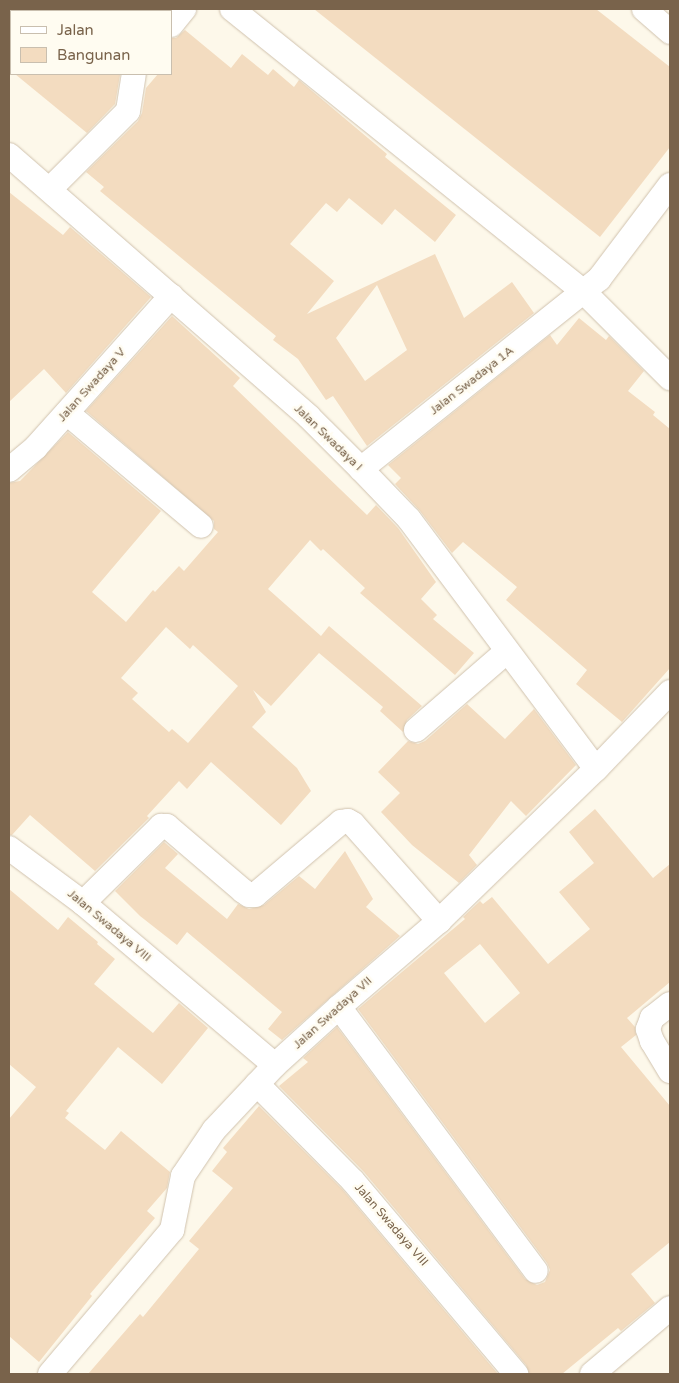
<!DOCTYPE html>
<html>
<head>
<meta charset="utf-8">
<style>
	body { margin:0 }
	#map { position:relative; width:679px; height:1383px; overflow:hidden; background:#fdf8ea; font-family:"Varela Round",sans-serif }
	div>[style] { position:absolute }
	.building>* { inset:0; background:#f3dcc0 }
	.roads { filter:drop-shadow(0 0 1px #d0c2ae) drop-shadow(0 0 1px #d0c2ae) }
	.minor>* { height:24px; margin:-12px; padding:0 12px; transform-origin:12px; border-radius:12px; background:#fff }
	span { translate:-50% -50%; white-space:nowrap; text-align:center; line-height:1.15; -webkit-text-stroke:5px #fffcf1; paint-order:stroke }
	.street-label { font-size:12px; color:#79634b }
	.frame { position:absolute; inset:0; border:10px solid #79634b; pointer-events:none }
	.legend { position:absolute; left:10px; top:10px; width:162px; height:65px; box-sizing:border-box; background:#fffcf1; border:1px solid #c9bfaf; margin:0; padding:6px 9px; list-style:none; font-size:15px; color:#79634b }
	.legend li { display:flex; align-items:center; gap:10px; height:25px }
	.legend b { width:25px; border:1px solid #c9bfaf }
</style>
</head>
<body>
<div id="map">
	<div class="building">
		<i style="clip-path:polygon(314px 9px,596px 9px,670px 67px,670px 147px,600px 237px)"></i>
		<i style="clip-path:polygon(evenodd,185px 30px,231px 68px,242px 54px,268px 75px,273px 69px,294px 87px,299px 80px,387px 154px,385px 157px,456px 215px,435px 242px,395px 209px,382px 225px,349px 198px,337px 212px,326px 203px,290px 244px,334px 281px,307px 314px,435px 254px,464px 318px,512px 282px,534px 313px,367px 446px,333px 396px,326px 400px,298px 359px,273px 340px,276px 336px,100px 191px,104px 187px,86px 172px,138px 121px,142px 113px,146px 88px,158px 74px,171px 74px,171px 38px,176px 38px,185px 30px,377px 285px,407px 350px,365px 381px,336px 338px,377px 285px)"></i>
		<i style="clip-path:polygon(15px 74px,119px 74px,120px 75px,115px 104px,87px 133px)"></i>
		<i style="clip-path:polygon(9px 192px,63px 235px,70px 227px,151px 297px,66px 393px,44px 369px,9px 402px)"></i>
		<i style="clip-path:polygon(evenodd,172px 316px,240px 378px,233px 386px,367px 515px,376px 505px,398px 528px,436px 582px,421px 599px,437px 615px,433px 619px,474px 653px,455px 675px,360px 593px,365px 588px,323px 549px,321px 551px,310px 540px,268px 589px,321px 636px,329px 626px,422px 706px,407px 720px,403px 732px,380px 711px,383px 707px,319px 653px,271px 706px,253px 690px,266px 712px,252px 727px,297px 768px,311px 791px,281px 825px,211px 762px,187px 789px,179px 781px,147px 816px,149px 818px,95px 871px,30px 815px,12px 835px,9px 835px,9px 483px,20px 481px,68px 432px,161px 511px,92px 592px,126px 622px,153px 590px,155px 592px,179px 566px,184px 571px,218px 532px,214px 529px,214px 521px,86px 411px,172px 316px,166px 627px,190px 649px,193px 645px,238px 686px,188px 743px,172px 729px,169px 732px,132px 699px,138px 693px,121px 678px,166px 627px)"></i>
		<i style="clip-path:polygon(579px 318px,606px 340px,609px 336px,644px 371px,628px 391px,655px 412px,653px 415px,670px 429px,670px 668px,622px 722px,576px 684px,587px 670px,506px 600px,517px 587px,463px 542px,452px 553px,420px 511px,395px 484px,401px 478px,388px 465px,550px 335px,557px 345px)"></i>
		<i style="clip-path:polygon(467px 704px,505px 739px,534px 709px,576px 765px,526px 816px,511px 801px,469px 855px,477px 865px,459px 883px,412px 845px,381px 812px,400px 793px,378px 772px,408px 741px,418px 744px,425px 741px)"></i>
		<i style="clip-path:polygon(evenodd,595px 809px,653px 878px,670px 864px,670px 982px,627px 1018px,635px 1027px,636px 1035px,621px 1047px,670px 1106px,670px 1242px,631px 1274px,655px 1303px,621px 1331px,618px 1328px,562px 1374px,529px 1374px,526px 1365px,364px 1172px,279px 1086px,308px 1062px,303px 1058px,337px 1027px,525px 1279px,537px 1285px,545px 1282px,550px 1270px,547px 1263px,358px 1009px,465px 919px,463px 917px,480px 901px,483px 904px,492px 897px,548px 964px,590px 929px,559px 892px,594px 863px,569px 832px,595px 809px,480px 944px,520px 993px,485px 1023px,444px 973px,480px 944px)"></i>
		<i style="clip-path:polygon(164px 842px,178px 854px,165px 868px,227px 919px,238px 904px,249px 909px,264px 905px,299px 876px,315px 889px,345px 851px,373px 899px,366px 907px,400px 936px,282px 1040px,268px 1029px,282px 1012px,187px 932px,177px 945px,140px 916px,115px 891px)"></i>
		<i style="clip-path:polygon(9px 889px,58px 930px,68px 917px,98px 942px,97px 944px,115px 959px,94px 984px,153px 1033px,179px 1003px,208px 1028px,162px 1084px,118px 1047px,66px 1111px,69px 1113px,65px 1118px,105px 1150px,121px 1131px,170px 1172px,167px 1188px,147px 1211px,155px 1218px,90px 1294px,92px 1296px,39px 1362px,9px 1336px,9px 1119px,36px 1087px,9px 1064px)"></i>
		<i style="clip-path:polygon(259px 1106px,343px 1190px,498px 1374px,88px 1374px,140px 1314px,143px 1317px,199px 1249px,189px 1241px,233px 1188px,212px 1171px,227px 1152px,223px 1148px)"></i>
	</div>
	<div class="roads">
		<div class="minor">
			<i style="left:232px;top:9px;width:452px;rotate:38.8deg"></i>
			<i style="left:584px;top:292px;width:122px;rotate:45deg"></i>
			<i style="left:644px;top:9px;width:35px;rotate:41deg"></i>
			<i style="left:171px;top:25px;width:21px;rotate:-51deg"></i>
			<i style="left:9px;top:155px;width:398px;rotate:41.1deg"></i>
			<i style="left:309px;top:417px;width:74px;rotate:45deg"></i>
			<i style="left:361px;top:469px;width:69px;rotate:46.2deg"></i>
			<i style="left:409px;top:519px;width:312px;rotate:53.2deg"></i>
			<i style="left:50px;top:189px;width:110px;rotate:-45deg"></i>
			<i style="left:128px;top:111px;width:37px;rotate:-81deg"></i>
			<i style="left:67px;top:413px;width:175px;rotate:40.1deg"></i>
			<i style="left:361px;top:469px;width:305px;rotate:-38.6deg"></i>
			<i style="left:599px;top:279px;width:118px;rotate:-52.9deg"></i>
			<i style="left:9px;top:470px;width:35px;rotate:-40deg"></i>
			<i style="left:36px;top:447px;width:203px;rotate:-48.2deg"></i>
			<i style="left:416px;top:730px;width:119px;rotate:-40.9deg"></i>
			<i style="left:9px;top:848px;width:92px;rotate:36.6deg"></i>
			<i style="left:83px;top:903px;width:251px;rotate:40.2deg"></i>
			<i style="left:83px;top:903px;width:110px;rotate:-44.6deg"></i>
			<i style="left:161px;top:826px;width:6px"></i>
			<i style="left:167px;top:826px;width:100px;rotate:40.5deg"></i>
			<i style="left:243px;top:891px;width:7px;rotate:34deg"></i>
			<i style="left:249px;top:895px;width:6px"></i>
			<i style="left:255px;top:895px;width:113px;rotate:-40.3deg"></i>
			<i style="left:341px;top:822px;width:7px;rotate:-8deg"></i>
			<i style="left:348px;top:821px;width:6px;rotate:31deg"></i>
			<i style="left:353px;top:824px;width:130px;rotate:48.4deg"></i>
			<i style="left:670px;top:1004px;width:23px;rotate:142deg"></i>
			<i style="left:652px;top:1018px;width:12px;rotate:110deg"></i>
			<i style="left:648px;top:1029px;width:13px;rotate:72deg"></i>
			<i style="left:652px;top:1041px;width:35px;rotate:59deg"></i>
			<i style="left:339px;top:1007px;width:329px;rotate:53.3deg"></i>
			<i style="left:257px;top:1084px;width:136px;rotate:45.3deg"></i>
			<i style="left:353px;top:1181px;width:253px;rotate:49.8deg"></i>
			<i style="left:50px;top:1374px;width:189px;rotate:-49.7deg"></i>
			<i style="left:172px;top:1230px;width:55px;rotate:-78.5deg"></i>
			<i style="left:183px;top:1176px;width:55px;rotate:-56deg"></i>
			<i style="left:214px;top:1130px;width:89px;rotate:-46.8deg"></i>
			<i style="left:275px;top:1065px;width:86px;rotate:-42.2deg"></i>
			<i style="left:339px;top:1007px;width:132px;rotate:-40.7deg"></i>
			<i style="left:439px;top:921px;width:219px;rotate:-44.1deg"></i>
			<i style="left:596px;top:769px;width:107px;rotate:-46.1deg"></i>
			<i style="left:592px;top:1374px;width:102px;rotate:-40.2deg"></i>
		</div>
	</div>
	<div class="street-label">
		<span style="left:472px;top:381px;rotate:-38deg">Jalan Swadaya 1A</span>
		<span style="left:92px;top:385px;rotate:-48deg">Jalan Swadaya V</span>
		<span style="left:328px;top:438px;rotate:44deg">Jalan Swadaya I</span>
		<span style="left:109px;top:926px;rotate:40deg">Jalan Swadaya VIII</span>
		<span style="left:333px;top:1013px;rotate:-42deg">Jalan Swadaya VII</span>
		<span style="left:391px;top:1225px;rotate:49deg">Jalan Swadaya VIII</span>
	</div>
	<div class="frame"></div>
	<ul class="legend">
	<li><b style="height:6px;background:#fff"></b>Jalan</li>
	<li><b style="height:14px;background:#f3dcc0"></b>Bangunan</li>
	</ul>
</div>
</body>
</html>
